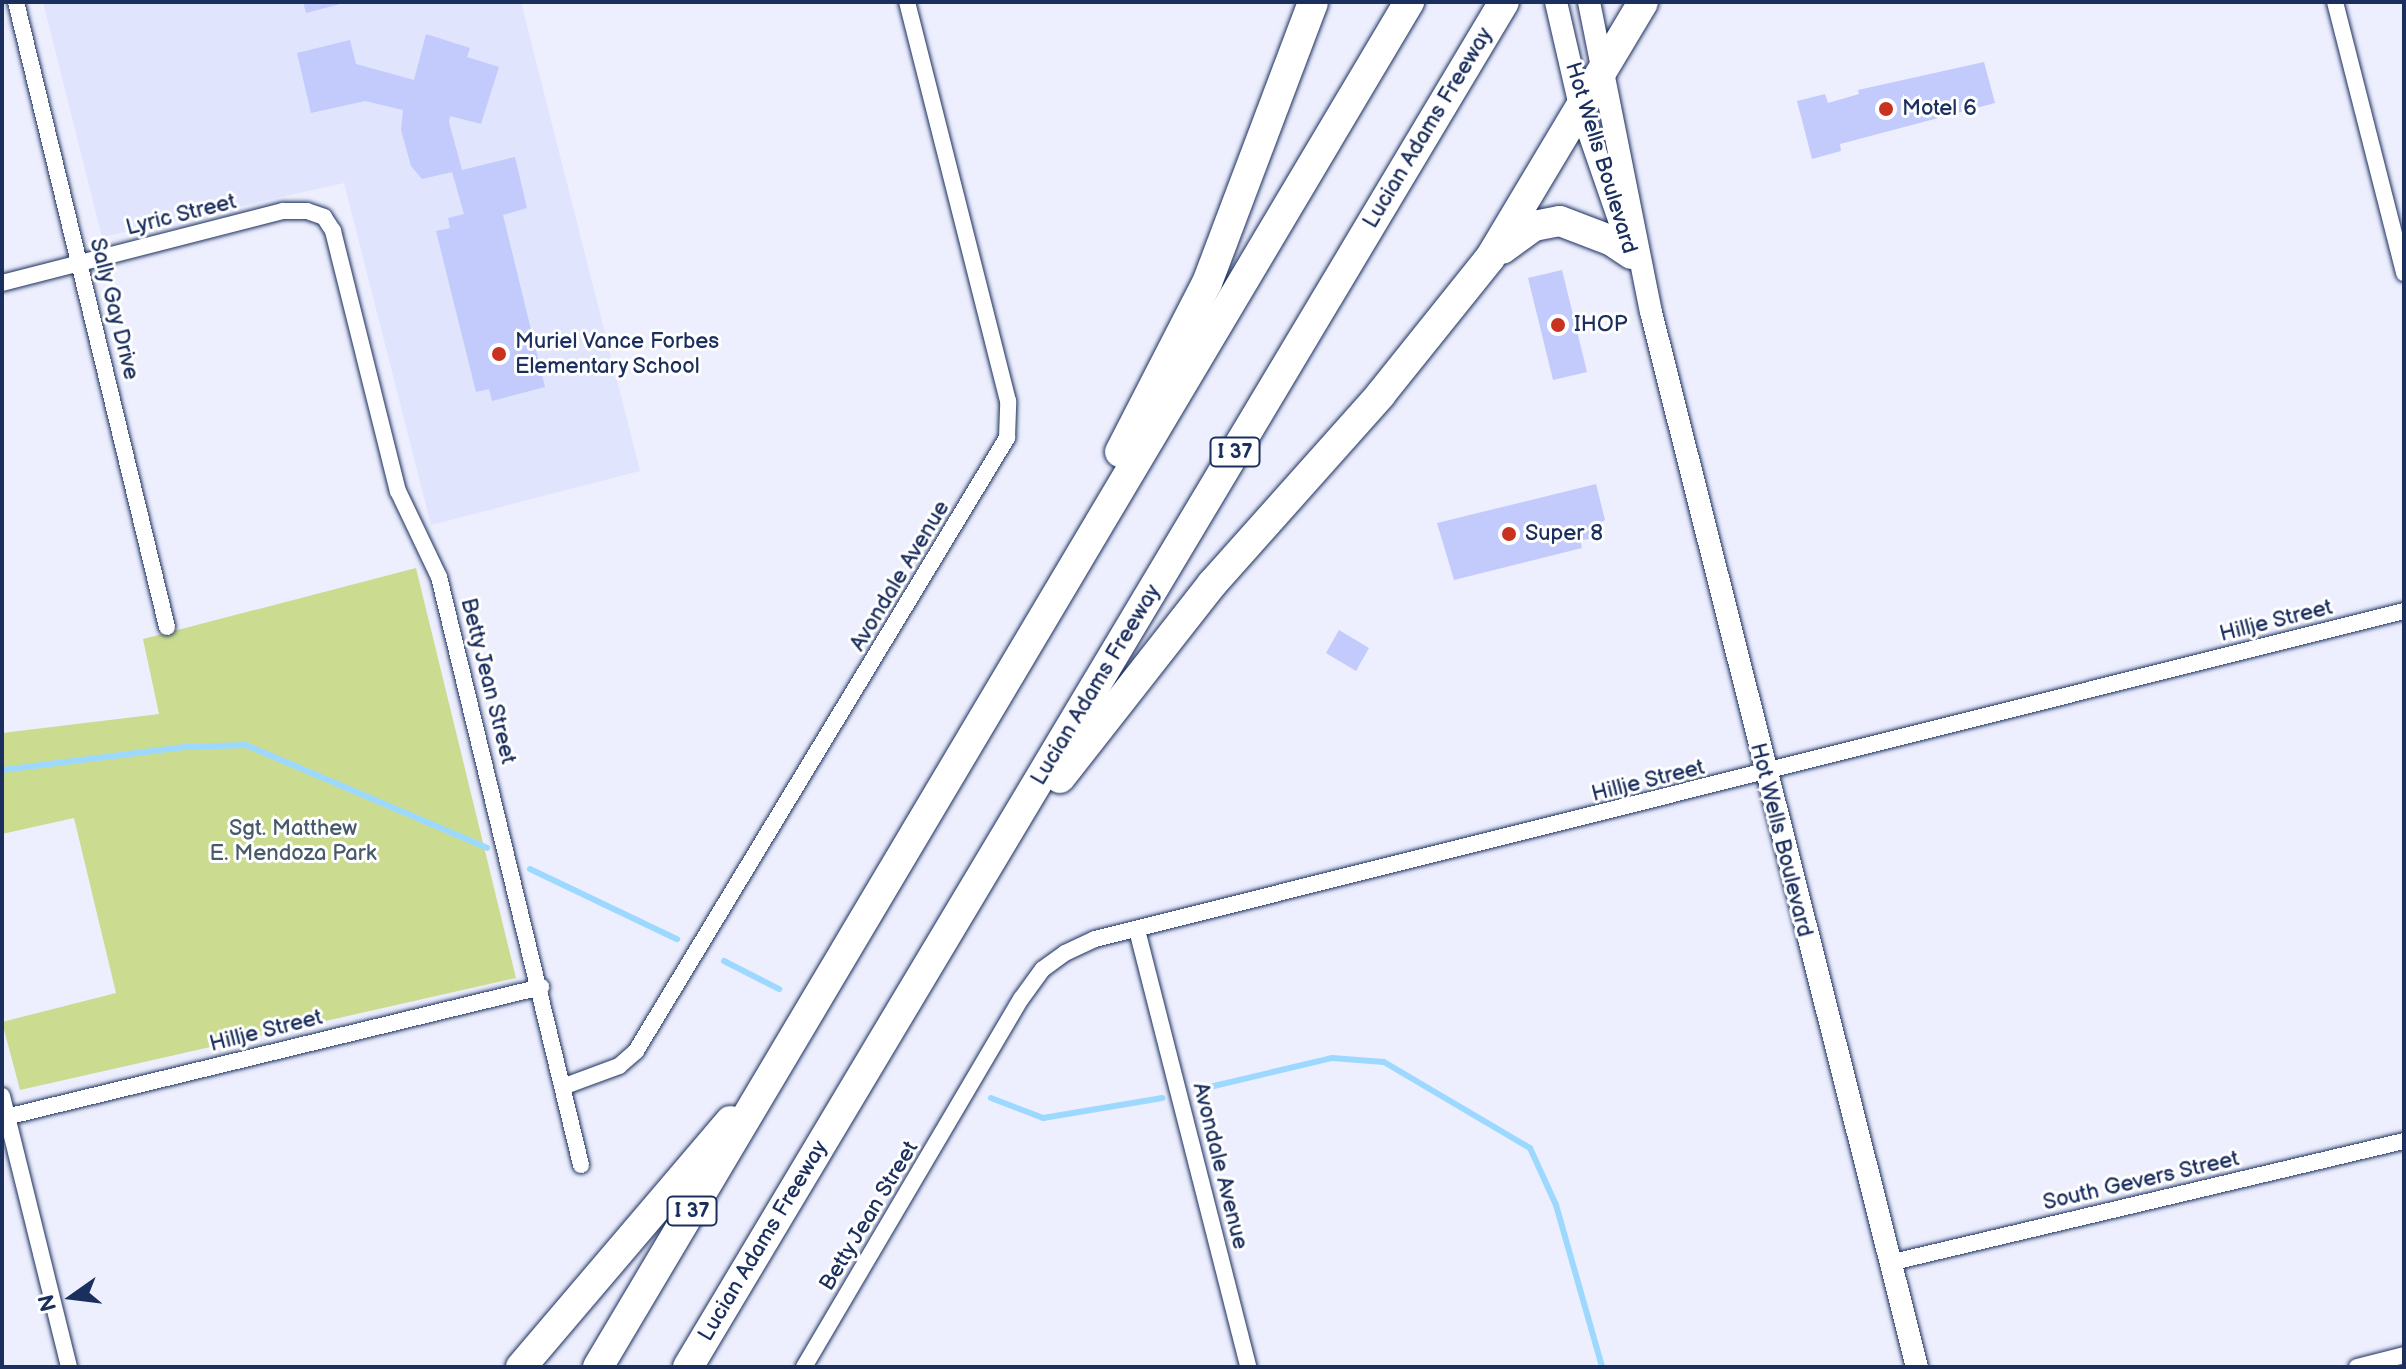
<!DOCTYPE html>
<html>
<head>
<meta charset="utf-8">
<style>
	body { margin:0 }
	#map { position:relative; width:2406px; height:1369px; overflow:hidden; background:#edeffe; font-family:"Balsamiq Sans",sans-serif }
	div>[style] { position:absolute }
	.built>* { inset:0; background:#e0e4fd }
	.green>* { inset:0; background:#cbdc90 }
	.stream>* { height:6px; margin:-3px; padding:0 3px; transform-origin:3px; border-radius:3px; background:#9dd9fe }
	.building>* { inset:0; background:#c3cafc }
	.roads { filter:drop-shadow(0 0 2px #1b2f5e) drop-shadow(0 0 2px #1b2f5e) }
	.street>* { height:16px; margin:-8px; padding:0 8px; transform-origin:8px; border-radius:8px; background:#fff }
	.secondary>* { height:22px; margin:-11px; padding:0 11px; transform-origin:11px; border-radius:11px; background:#fff }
	.highway>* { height:30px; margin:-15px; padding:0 15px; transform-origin:15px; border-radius:15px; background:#fff }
	.dots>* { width:22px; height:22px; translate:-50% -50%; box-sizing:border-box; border:4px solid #fff; border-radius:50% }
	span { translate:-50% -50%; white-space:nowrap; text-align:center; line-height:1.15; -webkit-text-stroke:6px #fff; paint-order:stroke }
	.shield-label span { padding:2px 6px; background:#fff; border:2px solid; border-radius:6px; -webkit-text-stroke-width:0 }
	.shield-label { font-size:20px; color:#1b2f5e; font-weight:700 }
	.poi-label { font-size:22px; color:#1b2f5e }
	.left { translate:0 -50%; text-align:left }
	.street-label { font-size:22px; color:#1b2f5e }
	.park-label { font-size:22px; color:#475a6a }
	.frame { position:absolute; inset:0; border:4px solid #1b2f5e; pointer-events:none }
	.north { position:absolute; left:32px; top:1257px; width:80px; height:80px; -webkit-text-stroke:6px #fff; paint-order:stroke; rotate:256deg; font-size:22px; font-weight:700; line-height:32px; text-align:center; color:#1b2f5e }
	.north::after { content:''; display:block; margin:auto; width:28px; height:36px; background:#1b2f5e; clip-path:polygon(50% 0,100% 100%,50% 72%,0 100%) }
</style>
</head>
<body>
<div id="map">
	<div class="built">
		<i style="clip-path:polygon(43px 2px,521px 2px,640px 471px,431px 525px,344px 183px,102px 237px)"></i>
	</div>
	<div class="green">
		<i style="clip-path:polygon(416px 568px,516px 978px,20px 1090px,2px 1022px,116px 993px,74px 818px,2px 834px,2px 733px,159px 714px,143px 639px)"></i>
	</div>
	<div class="stream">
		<i style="left:2px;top:770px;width:184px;rotate:-7.2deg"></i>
		<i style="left:185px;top:747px;width:61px;rotate:-1.9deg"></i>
		<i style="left:246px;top:745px;width:262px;rotate:23.1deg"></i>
		<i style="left:530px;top:869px;width:163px;rotate:25.5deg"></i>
		<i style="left:724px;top:961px;width:62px;rotate:27deg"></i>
		<i style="left:1201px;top:1089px;width:135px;rotate:-13.3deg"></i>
		<i style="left:1332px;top:1058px;width:52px;rotate:4.4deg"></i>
		<i style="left:1384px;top:1062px;width:169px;rotate:30.5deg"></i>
		<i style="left:1530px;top:1148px;width:63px;rotate:65.5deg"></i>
		<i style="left:1556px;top:1205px;width:168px;rotate:74.1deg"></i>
		<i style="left:991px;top:1098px;width:56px;rotate:21deg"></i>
		<i style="left:1043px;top:1118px;width:121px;rotate:-9.5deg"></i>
	</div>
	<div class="building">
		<i style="clip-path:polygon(303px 2px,344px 2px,344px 3px,306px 13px)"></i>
		<i style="clip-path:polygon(426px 34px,470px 48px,467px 57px,499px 67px,481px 124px,450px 116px,449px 122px,462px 170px,515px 157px,527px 208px,503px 215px,545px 387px,492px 401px,489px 389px,476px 392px,436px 231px,450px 228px,448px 218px,464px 214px,452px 172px,422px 179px,411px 166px,401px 130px,403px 110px,365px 101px,311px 113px,297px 53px,350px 40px,356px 64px,414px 80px)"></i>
		<i style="clip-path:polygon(1984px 62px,1995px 103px,1840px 144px,1841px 151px,1812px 159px,1797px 101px,1825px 94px,1828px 103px,1859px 94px,1858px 90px)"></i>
		<i style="clip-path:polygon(1562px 270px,1587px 372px,1553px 380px,1528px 278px)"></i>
		<i style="clip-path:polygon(1596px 484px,1605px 520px,1592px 528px,1595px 538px,1583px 540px,1578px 530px,1582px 548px,1454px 580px,1437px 523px)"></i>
		<i style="clip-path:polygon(1339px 630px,1369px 648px,1356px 671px,1326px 653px)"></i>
	</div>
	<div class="roads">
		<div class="street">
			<i style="left:16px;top:2px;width:643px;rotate:76.42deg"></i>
			<i style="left:2335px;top:2px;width:280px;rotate:75.7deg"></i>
			<i style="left:2px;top:283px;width:290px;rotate:-14.4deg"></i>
			<i style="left:283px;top:211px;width:24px"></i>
			<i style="left:307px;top:211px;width:18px;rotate:19deg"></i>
			<i style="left:324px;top:217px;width:17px;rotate:57deg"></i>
			<i style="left:333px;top:231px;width:268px;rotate:76deg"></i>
			<i style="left:398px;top:491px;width:95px;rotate:64.5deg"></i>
			<i style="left:439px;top:577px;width:605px;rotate:76.42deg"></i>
			<i style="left:1137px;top:930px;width:451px;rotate:75.7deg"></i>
			<i style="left:565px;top:1086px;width:58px;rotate:-20.3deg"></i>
			<i style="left:619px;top:1066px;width:23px;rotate:-41deg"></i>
			<i style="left:636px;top:1051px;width:717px;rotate:-58.82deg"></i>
			<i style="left:1007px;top:438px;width:37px;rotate:-88deg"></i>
			<i style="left:1008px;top:401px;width:412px;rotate:-104.2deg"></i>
			<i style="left:2px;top:1096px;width:279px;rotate:76.1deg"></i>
			<i style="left:2px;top:1118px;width:555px;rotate:-13.66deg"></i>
			<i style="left:1889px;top:1263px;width:529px;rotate:-13.33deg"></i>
			<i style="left:804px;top:1367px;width:427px;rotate:-59.5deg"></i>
			<i style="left:1021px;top:999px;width:37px;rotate:-54deg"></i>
			<i style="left:1043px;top:969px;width:27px;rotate:-36deg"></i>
			<i style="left:1065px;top:953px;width:33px;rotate:-25deg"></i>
			<i style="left:1095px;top:939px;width:1349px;rotate:-14.07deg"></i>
			<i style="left:2357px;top:1367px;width:49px;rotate:-14.3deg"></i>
		</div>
		<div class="secondary">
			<i style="left:1556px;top:2px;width:111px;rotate:77deg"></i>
			<i style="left:1581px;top:110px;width:141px;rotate:70.9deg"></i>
			<i style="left:1589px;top:2px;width:316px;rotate:78.7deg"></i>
			<i style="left:1651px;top:312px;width:1088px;rotate:75.85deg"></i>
		</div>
		<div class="highway">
			<i style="left:1502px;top:249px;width:39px;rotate:-36deg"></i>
			<i style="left:1534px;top:226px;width:26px;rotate:-11deg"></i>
			<i style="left:1560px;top:221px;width:56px;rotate:21deg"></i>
			<i style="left:1612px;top:241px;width:23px;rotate:34deg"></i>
			<i style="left:1120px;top:452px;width:190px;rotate:-62.8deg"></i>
			<i style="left:1207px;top:283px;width:300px;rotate:-69.3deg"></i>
			<i style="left:1060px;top:778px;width:246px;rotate:-51.9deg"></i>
			<i style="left:1212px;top:584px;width:254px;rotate:-48.3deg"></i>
			<i style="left:1381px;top:394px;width:174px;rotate:-51.3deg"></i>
			<i style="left:1490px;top:258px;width:298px;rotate:-59.1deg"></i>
			<i style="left:521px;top:1367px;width:323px;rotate:-49.6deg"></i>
			<i style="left:598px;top:1367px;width:1588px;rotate:-59.28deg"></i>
			<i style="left:688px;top:1367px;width:1590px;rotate:-59.13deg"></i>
		</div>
	</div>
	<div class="dots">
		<i style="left:1886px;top:109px;background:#c8321e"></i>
		<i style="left:1558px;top:325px;background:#c8321e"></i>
		<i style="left:499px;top:354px;background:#c8321e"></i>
		<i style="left:1509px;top:534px;background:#c8321e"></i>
	</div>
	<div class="shield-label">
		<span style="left:1235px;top:452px">I 37</span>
		<span style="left:692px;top:1211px">I 37</span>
	</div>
	<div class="poi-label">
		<span class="left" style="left:1902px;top:109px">Motel 6</span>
		<span class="left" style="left:1574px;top:325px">IHOP</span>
		<span class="left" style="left:515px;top:354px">Muriel Vance Forbes<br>Elementary School</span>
		<span class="left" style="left:1525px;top:534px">Super 8</span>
	</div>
	<div class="street-label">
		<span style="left:1428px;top:128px;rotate:-59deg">Lucian Adams Freeway</span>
		<span style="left:1601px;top:158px;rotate:73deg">Hot Wells Boulevard</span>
		<span style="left:181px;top:215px;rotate:-14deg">Lyric Street</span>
		<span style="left:114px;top:309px;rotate:76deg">Sally Gay Drive</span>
		<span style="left:900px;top:576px;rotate:-59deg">Avondale Avenue</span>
		<span style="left:2276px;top:621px;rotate:-14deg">Hillje Street</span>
		<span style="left:488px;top:681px;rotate:76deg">Betty Jean Street</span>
		<span style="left:1096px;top:685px;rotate:-59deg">Lucian Adams Freeway</span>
		<span style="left:1648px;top:781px;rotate:-14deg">Hillje Street</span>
		<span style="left:1781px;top:840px;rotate:76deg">Hot Wells Boulevard</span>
		<span style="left:266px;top:1031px;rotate:-14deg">Hillje Street</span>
		<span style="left:1220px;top:1166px;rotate:76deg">Avondale Avenue</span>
		<span style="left:2141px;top:1181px;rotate:-13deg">South Gevers Street</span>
		<span style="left:869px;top:1216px;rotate:-59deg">Betty Jean Street</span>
		<span style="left:763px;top:1241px;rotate:-59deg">Lucian Adams Freeway</span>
	</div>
	<div class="park-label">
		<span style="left:293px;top:841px">Sgt. Matthew<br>E. Mendoza Park</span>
	</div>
	<div class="frame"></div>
	<div class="north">N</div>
</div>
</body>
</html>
